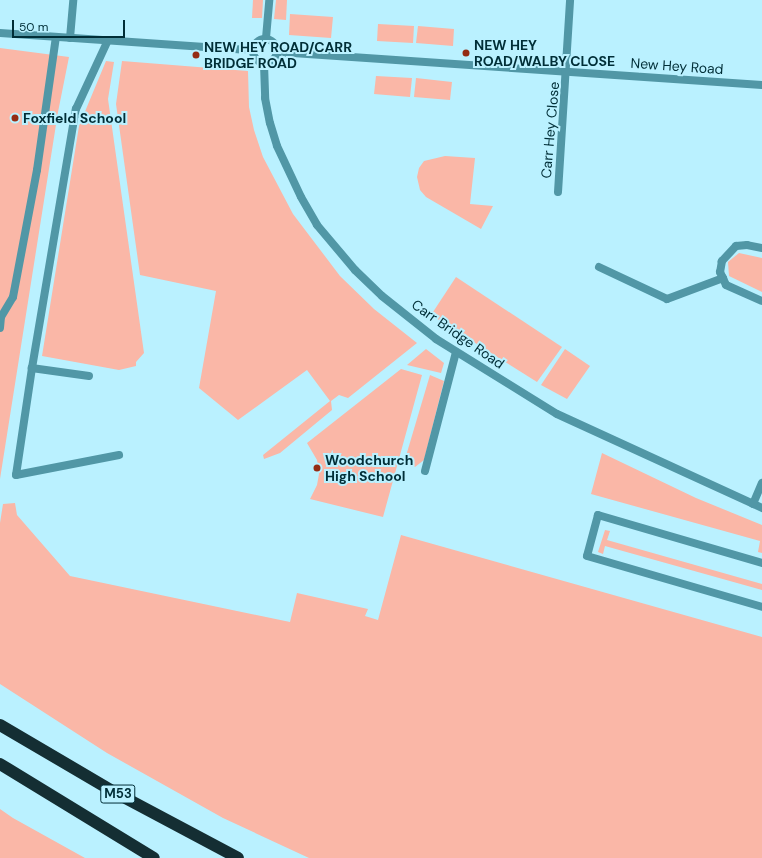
<!DOCTYPE html>
<html>
<head>
<meta charset="utf-8">
<style>
	body { margin:0 }
	#map { position:relative; width:762px; height:858px; overflow:hidden; background:#baf1ff; font-family:"DM Sans",sans-serif }
	div>[style] { position:absolute }
	.green>* { inset:0; background:#fab7a7 }
	.lane>* { height:8px; margin:-4px; padding:0 4px; transform-origin:4px; border-radius:4px; background:#5197a6 }
	.street>* { height:8px; margin:-4px; padding:0 4px; transform-origin:4px; border-radius:4px; background:#5197a6 }
	.street>.ring { margin:-4px; padding:0; box-sizing:content-box; background:none; border:8px solid #5197a6; border-radius:50% }
	.highway>* { height:12px; margin:-6px; padding:0 6px; transform-origin:6px; border-radius:6px; background:#142e33 }
	.dots>* { width:11px; height:11px; translate:-50% -50%; box-sizing:border-box; border:2px solid #baf1ff; border-radius:50% }
	span { translate:-50% -50%; white-space:nowrap; text-align:center; line-height:1.15; -webkit-text-stroke:4px #baf1ff; paint-order:stroke }
	.shield-label span { padding:1px 3px; background:#baf1ff; border:1px solid; border-radius:3px; -webkit-text-stroke-width:0 }
	.shield-label { font-size:13px; color:#002e37; font-weight:700 }
	.poi-label { font-size:14px; color:#002e37; font-weight:700 }
	.left { translate:0 -50%; text-align:left }
	.street-label { font-size:14px; color:#002e37 }
	.scale { position:absolute; left:12px; top:20px; width:113px; height:18px; box-sizing:border-box; border:2px solid #002e37; border-top:0; padding-left:5px; font-size:12px; line-height:14px; white-space:nowrap; color:#002e37; -webkit-text-stroke:3px #baf1ff; paint-order:stroke }
</style>
</head>
<body>
<div id="map">
	<div class="green">
		<i style="clip-path:polygon(253px 0,263px 0,262px 18px,252px 18px)"></i>
		<i style="clip-path:polygon(276px 0,287px 0,286px 20px,274px 19px)"></i>
		<i style="clip-path:polygon(290px 14px,333px 17px,331px 38px,289px 35px)"></i>
		<i style="clip-path:polygon(378px 24px,414px 26px,413px 43px,377px 41px)"></i>
		<i style="clip-path:polygon(418px 26px,454px 29px,453px 46px,416px 43px)"></i>
		<i style="clip-path:polygon(0 48px,69px 57px,58px 112px,0 479px)"></i>
		<i style="clip-path:polygon(106px 61px,114px 62px,108px 99px,144px 353px,136px 362px,136px 366px,119px 370px,42px 356px,79px 126px)"></i>
		<i style="clip-path:polygon(122px 61px,248px 71px,249px 107px,254px 130px,263px 157px,293px 214px,340px 276px,374px 309px,417px 343px,348px 398px,339px 395px,331px 401px,332px 410px,280px 453px,264px 459px,263px 455px,330px 401px,307px 370px,238px 420px,199px 388px,216px 291px,140px 275px,116px 104px)"></i>
		<i style="clip-path:polygon(376px 76px,412px 78px,410px 97px,374px 94px)"></i>
		<i style="clip-path:polygon(416px 78px,452px 82px,450px 100px,414px 97px)"></i>
		<i style="clip-path:polygon(445px 156px,475px 158px,470px 204px,493px 206px,481px 229px,426px 197px,420px 190px,417px 177px,419px 168px,424px 161px)"></i>
		<i style="clip-path:polygon(739px 253px,762px 258px,762px 292px,729px 276px,728px 262px)"></i>
		<i style="clip-path:polygon(456px 277px,562px 347px,537px 382px,431px 315px)"></i>
		<i style="clip-path:polygon(426px 349px,444px 363px,441px 373px,407px 365px)"></i>
		<i style="clip-path:polygon(565px 349px,590px 366px,567px 399px,541px 385px)"></i>
		<i style="clip-path:polygon(401px 369px,422px 375px,383px 517px,310px 499px,317px 485px,319px 474px,317px 460px,307px 443px)"></i>
		<i style="clip-path:polygon(430px 375px,444px 381px,424px 460px,415px 467px,403px 466px)"></i>
		<i style="clip-path:polygon(602px 453px,696px 498px,762px 525px,762px 553px,758px 552px,760px 541px,591px 494px)"></i>
		<i style="clip-path:polygon(15px 503px,17px 515px,70px 576px,290px 622px,297px 593px,368px 609px,365px 616px,378px 620px,401px 535px,762px 637px,762px 858px,309px 858px,223px 818px,107px 753px,0 684px,0 523px,3px 504px)"></i>
		<i style="clip-path:polygon(605px 530px,610px 531px,607px 540px,762px 584px,762px 590px,605px 546px,603px 554px,598px 552px)"></i>
		<i style="clip-path:polygon(0 809px,13px 818px,85px 858px,0 858px)"></i>
	</div>
	<div class="lane">
		<i style="left:70px;top:38px;width:38px;rotate:-85deg"></i>
		<i style="left:0;top:328px;width:11px;rotate:-85deg"></i>
		<i style="left:1px;top:317px;width:23px;rotate:-59deg"></i>
		<i style="left:13px;top:297px;width:129px;rotate:-79.3deg"></i>
		<i style="left:37px;top:170px;width:134px;rotate:-81.9deg"></i>
		<i style="left:32px;top:368px;width:108px;rotate:98.5deg"></i>
		<i style="left:16px;top:475px;width:105px;rotate:-11deg"></i>
		<i style="left:89px;top:376px;width:58px;rotate:-172deg"></i>
		<i style="left:32px;top:368px;width:263px;rotate:-80.4deg"></i>
		<i style="left:76px;top:109px;width:76px;rotate:-65.1deg"></i>
		<i style="left:425px;top:471px;width:123px;rotate:-75.4deg"></i>
		<i style="left:762px;top:563px;width:171px;rotate:-163.7deg"></i>
		<i style="left:598px;top:515px;width:42px;rotate:105deg"></i>
		<i style="left:587px;top:556px;width:182px;rotate:16.2deg"></i>
	</div>
	<div class="street">
		<i style="left:0;top:33px;width:253px;rotate:3.9deg"></i>
		<i style="left:266px;top:38px;width:38px;rotate:-85deg"></i>
		<i class="ring" style="left:253px;top:39px;width:16px;height:16px"></i>
		<i style="left:278px;top:52px;width:485px;rotate:3.9deg"></i>
		<i style="left:264px;top:64px;width:34px;rotate:88deg"></i>
		<i style="left:265px;top:98px;width:25px;rotate:79deg"></i>
		<i style="left:270px;top:123px;width:24px;rotate:73deg"></i>
		<i style="left:277px;top:146px;width:56px;rotate:64.8deg"></i>
		<i style="left:301px;top:197px;width:32px;rotate:60deg"></i>
		<i style="left:317px;top:225px;width:59px;rotate:49.8deg"></i>
		<i style="left:355px;top:270px;width:37px;rotate:44deg"></i>
		<i style="left:382px;top:296px;width:69px;rotate:38.5deg"></i>
		<i style="left:436px;top:339px;width:142px;rotate:31.8deg"></i>
		<i style="left:557px;top:414px;width:226px;rotate:24.6deg"></i>
		<i style="left:558px;top:192px;width:192px;rotate:-86.4deg"></i>
		<i style="left:762px;top:248px;width:15px;rotate:-169deg"></i>
		<i style="left:747px;top:245px;width:11px;rotate:175deg"></i>
		<i style="left:736px;top:246px;width:21px;rotate:133deg"></i>
		<i style="left:722px;top:261px;width:11px;rotate:100deg"></i>
		<i style="left:720px;top:272px;width:14px;rotate:65deg"></i>
		<i style="left:726px;top:285px;width:39px;rotate:24deg"></i>
		<i style="left:599px;top:267px;width:75px;rotate:25.2deg"></i>
		<i style="left:667px;top:299px;width:60px;rotate:-20.6deg"></i>
		<i style="left:753px;top:504px;width:23px;rotate:-67deg"></i>
	</div>
	<div class="highway">
		<i style="left:0;top:725px;width:134px;rotate:30.4deg"></i>
		<i style="left:116px;top:793px;width:138px;rotate:28deg"></i>
		<i style="left:0;top:764px;width:180px;rotate:31.4deg"></i>
	</div>
	<div class="dots">
		<i style="left:466px;top:53px;background:#942c14"></i>
		<i style="left:196px;top:55px;background:#942c14"></i>
		<i style="left:15px;top:118px;background:#942c14"></i>
		<i style="left:317px;top:468px;background:#942c14"></i>
	</div>
	<div class="shield-label">
		<span style="left:118px;top:794px">M53</span>
	</div>
	<div class="poi-label">
		<span class="left" style="left:474px;top:53px">NEW HEY<br>ROAD/WALBY CLOSE</span>
		<span class="left" style="left:204px;top:55px">NEW HEY ROAD/CARR<br>BRIDGE ROAD</span>
		<span class="left" style="left:23px;top:118px">Foxfield School</span>
		<span class="left" style="left:325px;top:468px">Woodchurch<br>High School</span>
	</div>
	<div class="street-label">
		<span style="left:677px;top:66px;rotate:4deg">New Hey Road</span>
		<span style="left:550px;top:130px;rotate:-85deg">Carr Hey Close</span>
		<span style="left:458px;top:334px;rotate:35deg">Carr Bridge Road</span>
	</div>
	<div class="scale">50 m</div>
</div>
</body>
</html>
